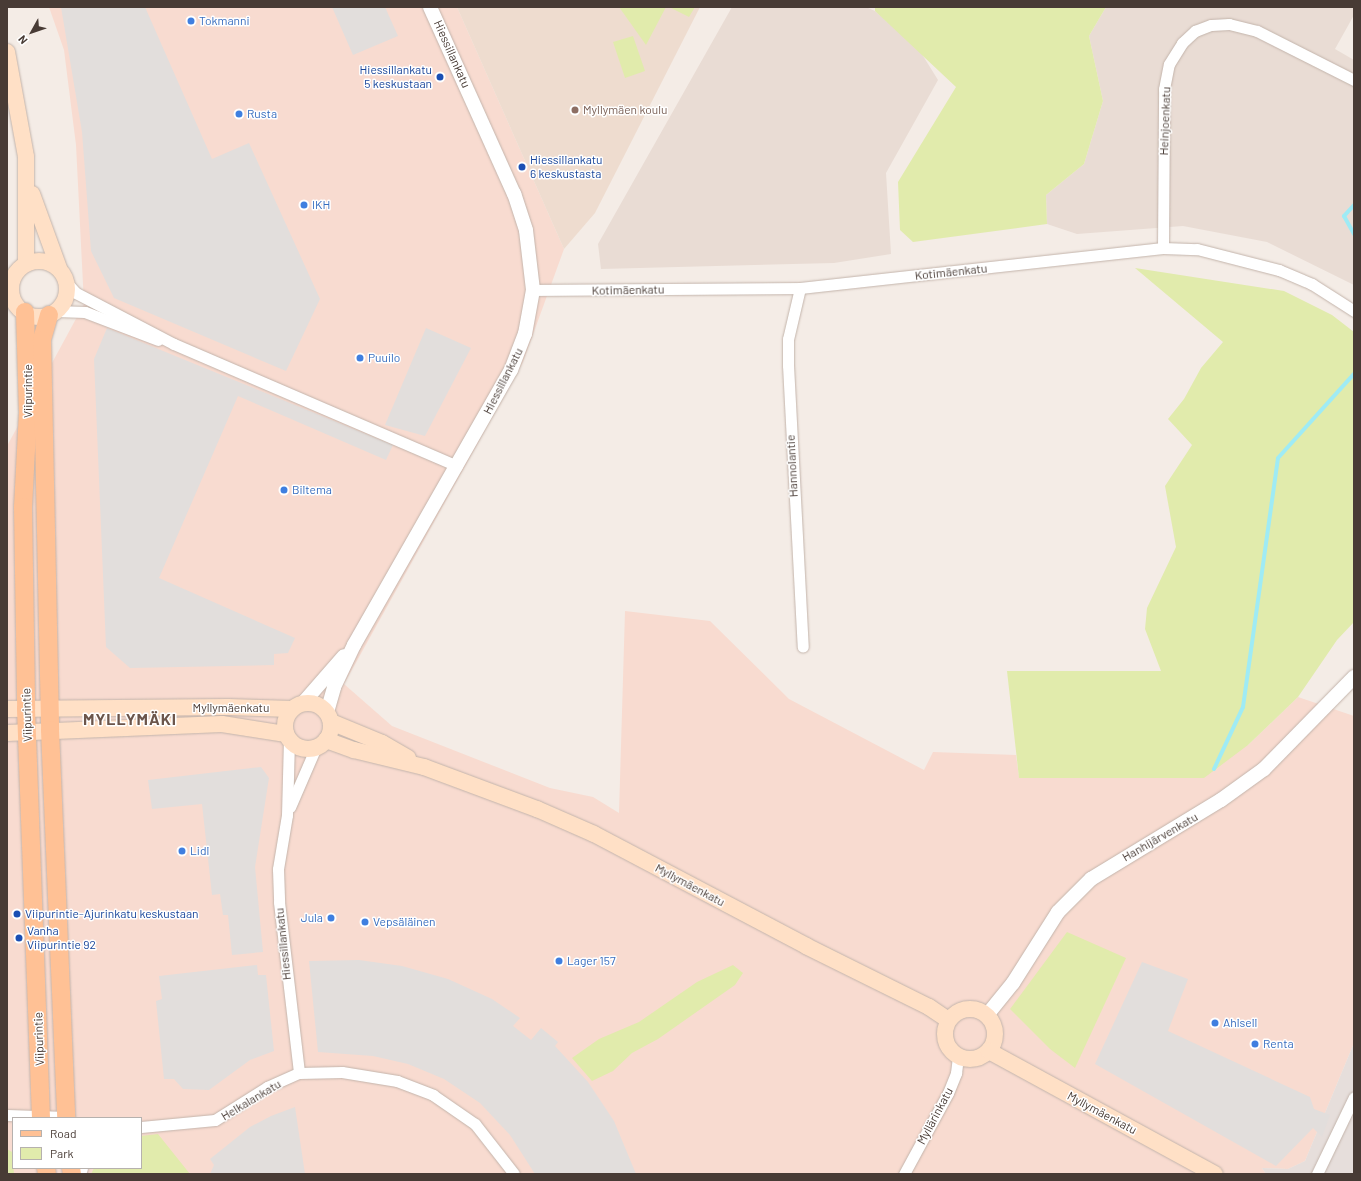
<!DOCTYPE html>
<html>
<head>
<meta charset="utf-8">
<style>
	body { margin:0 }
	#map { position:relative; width:1361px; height:1181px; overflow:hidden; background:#f4ece6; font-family:Barlow,sans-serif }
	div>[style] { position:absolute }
	.residential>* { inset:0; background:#e9dcd4 }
	.commercial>* { inset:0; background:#f8dbd0 }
	.industrial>* { inset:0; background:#e6dedb }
	.education>* { inset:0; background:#eedccf }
	.green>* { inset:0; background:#e1ebac }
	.parking>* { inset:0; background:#e2dedc }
	.stream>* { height:4px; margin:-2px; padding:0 2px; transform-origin:2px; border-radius:2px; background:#9febf5 }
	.roads { filter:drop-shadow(0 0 1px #c3b4ab) drop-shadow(0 0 1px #c3b4ab) }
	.minor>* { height:11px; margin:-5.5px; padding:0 5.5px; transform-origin:5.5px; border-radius:5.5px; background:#fff }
	.tertiary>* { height:14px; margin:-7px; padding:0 7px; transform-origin:7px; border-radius:7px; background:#fff }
	.secondary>* { height:16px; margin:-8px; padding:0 8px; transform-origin:8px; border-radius:8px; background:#ffe0c6 }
	.secondary>.ring { margin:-8px; padding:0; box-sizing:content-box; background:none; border:16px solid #ffe0c6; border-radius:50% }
	.primary>* { height:18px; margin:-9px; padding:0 9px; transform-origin:9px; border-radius:9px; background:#ffc195 }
	.dots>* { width:11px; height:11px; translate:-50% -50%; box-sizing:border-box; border:2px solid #fff; border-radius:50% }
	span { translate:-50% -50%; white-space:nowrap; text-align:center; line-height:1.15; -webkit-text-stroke:3px #fff; paint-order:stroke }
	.shop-label { font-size:12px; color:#366cbe }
	.left { translate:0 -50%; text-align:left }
	.right { translate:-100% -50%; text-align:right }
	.street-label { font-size:12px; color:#483b35 }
	.transit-label { font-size:12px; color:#164399 }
	.education-label { font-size:12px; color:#785e54 }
	.district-label { font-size:16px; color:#6b554b; font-weight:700; letter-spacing:1px }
	.frame { position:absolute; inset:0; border:8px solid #483b35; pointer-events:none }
	.legend { position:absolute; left:12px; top:1117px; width:130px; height:52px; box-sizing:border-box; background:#fff; border:1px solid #b6b1ae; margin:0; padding:5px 7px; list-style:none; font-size:12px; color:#483b35 }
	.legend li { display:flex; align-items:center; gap:8px; height:20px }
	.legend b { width:20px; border:1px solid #b6b1ae }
	.north { position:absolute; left:12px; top:12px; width:40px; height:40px; -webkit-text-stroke:3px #fff; paint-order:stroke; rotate:230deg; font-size:11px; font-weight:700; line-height:16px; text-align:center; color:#483b35 }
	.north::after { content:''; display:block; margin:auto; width:14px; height:18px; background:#483b35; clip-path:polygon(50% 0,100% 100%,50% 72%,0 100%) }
</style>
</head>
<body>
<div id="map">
	<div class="residential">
		<i style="clip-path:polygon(732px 7px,866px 7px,875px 11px,920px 51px,938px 80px,886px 173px,891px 254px,834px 263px,601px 269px,598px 244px)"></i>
		<i style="clip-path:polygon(1106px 7px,1354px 7px,1354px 15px,1335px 49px,1354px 60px,1354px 285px,1267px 242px,1183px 226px,1077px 234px,1047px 224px,1046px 195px,1084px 164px,1103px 101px,1089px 36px)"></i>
	</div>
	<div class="commercial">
		<i style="clip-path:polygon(evenodd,49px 7px,457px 7px,564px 249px,523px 362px,344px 684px,392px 726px,550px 788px,593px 797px,619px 813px,625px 611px,710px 621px,789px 699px,924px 770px,933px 752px,1016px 755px,1019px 777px,1248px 745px,1298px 697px,1354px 716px,1354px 1043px,1305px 1161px,1288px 1169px,1262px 1168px,1266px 1174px,7px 1174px,7px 446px,84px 304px,76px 145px,64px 50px,49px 7px,13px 1118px,141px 1118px,141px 1168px,13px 1168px,13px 1118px)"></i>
	</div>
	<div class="industrial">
		<i style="clip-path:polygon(1354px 1043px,1354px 1174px,1266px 1174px,1262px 1168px,1288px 1169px,1305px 1161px)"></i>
	</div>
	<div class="education">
		<i style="clip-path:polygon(457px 7px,700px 7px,595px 213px,564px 249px)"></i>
	</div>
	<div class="green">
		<i style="clip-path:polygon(619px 7px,666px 7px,646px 45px)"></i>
		<i style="clip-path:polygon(669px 7px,695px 7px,689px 17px)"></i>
		<i style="clip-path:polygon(875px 7px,1106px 7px,1089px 36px,1103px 101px,1084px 164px,1046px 195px,1047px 224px,913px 242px,900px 230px,898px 182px,956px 87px,875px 11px)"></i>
		<i style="clip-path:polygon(633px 36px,645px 71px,625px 78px,613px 42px)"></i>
		<i style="clip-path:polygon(1135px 268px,1284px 291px,1332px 315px,1354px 332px,1354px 622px,1337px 640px,1298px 697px,1248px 745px,1204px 778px,1019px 778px,1007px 671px,1161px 671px,1145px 629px,1147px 608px,1176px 547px,1165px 486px,1192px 445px,1168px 419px,1184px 399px,1201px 368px,1223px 342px)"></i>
		<i style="clip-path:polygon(1067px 932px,1126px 958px,1075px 1068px,1050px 1049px,1010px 1009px)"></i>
		<i style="clip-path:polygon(733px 965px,743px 973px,735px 985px,658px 1039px,632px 1053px,613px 1071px,592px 1081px,572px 1058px,599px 1039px,639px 1022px,697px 982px)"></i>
		<i style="clip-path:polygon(158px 1134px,190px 1174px,91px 1174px,94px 1168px,141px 1168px,141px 1136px)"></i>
		<i style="clip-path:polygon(7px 1149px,12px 1152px,14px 1174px,7px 1174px)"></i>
	</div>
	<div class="parking">
		<i style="clip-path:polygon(61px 7px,145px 7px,212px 159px,249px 143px,320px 299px,286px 371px,114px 298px,91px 251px,82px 132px)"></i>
		<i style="clip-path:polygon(332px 7px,385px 7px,398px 36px,353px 55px)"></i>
		<i style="clip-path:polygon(107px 328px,393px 445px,386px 460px,238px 396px,159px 578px,295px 638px,288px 653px,274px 654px,274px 665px,130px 668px,106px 647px,94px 359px)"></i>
		<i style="clip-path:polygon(426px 328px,471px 348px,425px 436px,385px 425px)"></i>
		<i style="clip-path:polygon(261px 767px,269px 778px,255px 867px,263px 952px,232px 955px,228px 915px,223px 915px,220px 894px,212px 895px,202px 804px,152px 809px,148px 780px)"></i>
		<i style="clip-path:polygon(359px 960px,402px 966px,448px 979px,492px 999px,520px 1018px,513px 1026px,531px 1040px,541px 1028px,558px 1042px,555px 1046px,588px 1082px,614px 1121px,636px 1174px,535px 1174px,510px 1135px,480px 1103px,444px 1079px,408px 1064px,373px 1056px,318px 1052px,309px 961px)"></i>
		<i style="clip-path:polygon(1142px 962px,1188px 979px,1168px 1031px,1310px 1097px,1314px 1109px,1330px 1115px,1322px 1137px,1313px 1128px,1276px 1166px,1095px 1064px)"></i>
		<i style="clip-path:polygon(257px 965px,258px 975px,266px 975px,274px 1051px,250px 1060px,209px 1090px,183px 1089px,174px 1079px,164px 1079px,156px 1001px,162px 999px,159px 976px)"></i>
		<i style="clip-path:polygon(295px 1107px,305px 1174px,210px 1174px,214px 1165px,210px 1159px,250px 1127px,271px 1116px)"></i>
	</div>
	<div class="stream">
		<i style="left:1354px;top:205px;width:15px;rotate:132deg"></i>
		<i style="left:1344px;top:216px;width:21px;rotate:61deg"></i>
		<i style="left:1214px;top:769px;width:68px;rotate:-64.9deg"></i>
		<i style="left:1243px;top:707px;width:251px;rotate:-82deg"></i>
		<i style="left:1278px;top:458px;width:113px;rotate:-47.9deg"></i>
	</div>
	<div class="roads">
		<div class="minor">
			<i style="left:1163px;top:248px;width:159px;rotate:-89.6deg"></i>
			<i style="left:1164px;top:89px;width:25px;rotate:-79deg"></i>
			<i style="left:1169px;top:64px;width:25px;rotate:-58deg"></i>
			<i style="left:1182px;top:43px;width:18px;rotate:-43deg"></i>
			<i style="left:1195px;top:31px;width:17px;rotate:-21deg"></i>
			<i style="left:1211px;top:25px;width:18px;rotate:-3deg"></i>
			<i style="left:1229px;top:24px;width:29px;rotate:14deg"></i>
			<i style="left:1257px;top:31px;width:109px;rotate:26.8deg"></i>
			<i style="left:67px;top:283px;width:13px;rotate:48deg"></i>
			<i style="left:76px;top:293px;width:110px;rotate:27.5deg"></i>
			<i style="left:174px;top:344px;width:308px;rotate:23.3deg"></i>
			<i style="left:800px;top:288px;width:52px;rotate:103.2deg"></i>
			<i style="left:788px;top:339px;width:26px;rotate:90deg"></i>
			<i style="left:788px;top:365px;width:282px;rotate:87deg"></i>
			<i style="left:533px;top:290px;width:267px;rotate:-0.4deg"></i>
			<i style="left:800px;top:288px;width:365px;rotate:-6.3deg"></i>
			<i style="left:1163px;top:248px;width:34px;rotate:2deg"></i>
			<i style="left:1197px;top:249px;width:85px;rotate:14.4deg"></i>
			<i style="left:1279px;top:270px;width:36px;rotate:23deg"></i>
			<i style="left:1312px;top:284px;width:50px;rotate:32.7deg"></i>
			<i style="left:56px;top:311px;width:29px;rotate:2deg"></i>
			<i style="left:85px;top:312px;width:78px;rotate:21deg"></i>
			<i style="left:289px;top:739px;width:76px;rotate:91.5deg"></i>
			<i style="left:287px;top:815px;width:55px;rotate:99.5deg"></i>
			<i style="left:278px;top:869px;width:33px;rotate:88deg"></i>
			<i style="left:279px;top:902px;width:172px;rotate:83.3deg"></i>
			<i style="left:290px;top:807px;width:65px;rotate:-66.6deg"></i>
			<i style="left:7px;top:1115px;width:59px;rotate:1.9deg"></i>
			<i style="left:141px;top:1127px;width:74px;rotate:-5.4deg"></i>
			<i style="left:215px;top:1120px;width:62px;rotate:-32.4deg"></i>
			<i style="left:267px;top:1087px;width:35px;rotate:-24deg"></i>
			<i style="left:299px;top:1073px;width:43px;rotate:-1.3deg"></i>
			<i style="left:342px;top:1072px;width:56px;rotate:9.3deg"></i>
			<i style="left:397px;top:1081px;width:39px;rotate:21deg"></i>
			<i style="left:433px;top:1095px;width:51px;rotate:34.6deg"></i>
			<i style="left:475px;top:1124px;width:63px;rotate:52deg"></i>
			<i style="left:80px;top:1174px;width:6px;rotate:-72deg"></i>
			<i style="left:904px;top:1174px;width:92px;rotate:-61.5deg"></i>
			<i style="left:948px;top:1093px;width:22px;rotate:-68deg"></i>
			<i style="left:956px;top:1073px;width:17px;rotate:-83deg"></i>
			<i style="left:1317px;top:1174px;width:85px;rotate:-64.3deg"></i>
		</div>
		<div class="tertiary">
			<i style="left:303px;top:703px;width:62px;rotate:-48.9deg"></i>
			<i style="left:327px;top:712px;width:26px;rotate:-74deg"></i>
			<i style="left:334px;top:687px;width:47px;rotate:-64.5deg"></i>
			<i style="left:354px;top:645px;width:317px;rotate:-60.3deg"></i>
			<i style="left:511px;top:370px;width:39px;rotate:-69deg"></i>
			<i style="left:525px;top:334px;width:45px;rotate:-79.7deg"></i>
			<i style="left:533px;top:290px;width:60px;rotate:-96.7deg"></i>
			<i style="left:526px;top:230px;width:38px;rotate:-108deg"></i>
			<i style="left:514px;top:194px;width:205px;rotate:-114.2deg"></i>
			<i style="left:987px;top:1015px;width:41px;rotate:-50.9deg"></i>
			<i style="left:1013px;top:983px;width:84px;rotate:-57.6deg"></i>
			<i style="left:1058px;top:912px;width:47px;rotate:-45deg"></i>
			<i style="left:1091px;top:879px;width:152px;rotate:-31.3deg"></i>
			<i style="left:1221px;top:800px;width:53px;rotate:-35.8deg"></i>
			<i style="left:1264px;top:769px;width:129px;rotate:-45.6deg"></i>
		</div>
		<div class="secondary">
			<i style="left:7px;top:52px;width:107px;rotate:79.7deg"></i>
			<i style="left:26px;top:157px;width:106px;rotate:90deg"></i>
			<i style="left:32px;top:194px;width:79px;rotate:70deg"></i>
			<i class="ring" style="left:11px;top:261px;width:40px;height:40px"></i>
			<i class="ring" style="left:285px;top:703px;width:30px;height:30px"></i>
			<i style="left:7px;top:709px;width:221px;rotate:-0.5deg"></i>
			<i style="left:228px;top:707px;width:64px;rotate:1.8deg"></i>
			<i style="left:331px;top:722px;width:55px;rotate:22.4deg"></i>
			<i style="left:382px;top:743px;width:30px;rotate:30deg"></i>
			<i style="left:7px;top:733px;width:215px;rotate:-2.4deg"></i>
			<i style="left:222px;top:724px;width:65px;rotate:8.9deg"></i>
			<i style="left:326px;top:740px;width:30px;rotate:20deg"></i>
			<i style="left:354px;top:750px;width:72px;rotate:13.7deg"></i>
			<i style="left:424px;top:767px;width:121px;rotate:20.4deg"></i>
			<i style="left:537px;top:809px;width:62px;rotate:23.7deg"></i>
			<i style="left:594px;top:834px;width:240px;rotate:27.8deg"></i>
			<i style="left:806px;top:946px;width:137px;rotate:26.4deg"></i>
			<i style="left:929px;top:1007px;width:23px;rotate:34deg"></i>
			<i class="ring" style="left:945px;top:1009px;width:34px;height:34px"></i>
			<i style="left:989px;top:1051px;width:257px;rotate:28.6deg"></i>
		</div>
		<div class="primary">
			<i style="left:25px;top:312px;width:100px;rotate:88.3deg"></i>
			<i style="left:28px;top:412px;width:95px;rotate:93deg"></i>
			<i style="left:23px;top:507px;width:202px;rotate:89.1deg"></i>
			<i style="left:26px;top:709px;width:409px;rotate:87.9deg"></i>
			<i style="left:49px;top:315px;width:26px;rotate:106deg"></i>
			<i style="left:42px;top:340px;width:390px;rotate:88.8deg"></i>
			<i style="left:50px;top:730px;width:388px;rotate:87.6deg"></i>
			<i style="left:46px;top:1168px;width:6px;rotate:81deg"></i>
			<i style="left:71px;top:1168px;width:6px;rotate:81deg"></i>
		</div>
	</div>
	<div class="dots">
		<i style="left:191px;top:21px;background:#3f7fe0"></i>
		<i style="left:440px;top:77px;background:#1a4fb4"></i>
		<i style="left:575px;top:110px;background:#8d6e63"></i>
		<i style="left:239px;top:114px;background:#3f7fe0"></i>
		<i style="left:522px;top:167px;background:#1a4fb4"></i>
		<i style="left:304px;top:205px;background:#3f7fe0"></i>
		<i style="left:360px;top:358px;background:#3f7fe0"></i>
		<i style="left:284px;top:490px;background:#3f7fe0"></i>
		<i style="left:182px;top:851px;background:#3f7fe0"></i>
		<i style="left:17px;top:914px;background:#1a4fb4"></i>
		<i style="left:331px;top:918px;background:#3f7fe0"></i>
		<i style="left:365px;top:922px;background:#3f7fe0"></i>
		<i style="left:19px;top:938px;background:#1a4fb4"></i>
		<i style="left:559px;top:961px;background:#3f7fe0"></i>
		<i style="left:1215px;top:1023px;background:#3f7fe0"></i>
		<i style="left:1255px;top:1044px;background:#3f7fe0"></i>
	</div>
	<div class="shop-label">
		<span class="left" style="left:199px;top:21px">Tokmanni</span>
		<span class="left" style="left:247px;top:114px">Rusta</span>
		<span class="left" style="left:312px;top:205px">IKH</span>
		<span class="left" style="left:368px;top:358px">Puuilo</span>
		<span class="left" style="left:292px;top:490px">Biltema</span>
		<span class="left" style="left:190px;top:851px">Lidl</span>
		<span class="right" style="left:323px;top:918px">Jula</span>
		<span class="left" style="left:373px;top:922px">Vepsäläinen</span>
		<span class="left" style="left:567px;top:961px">Lager 157</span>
		<span class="left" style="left:1223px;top:1023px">Ahlsell</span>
		<span class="left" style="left:1263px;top:1044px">Renta</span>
	</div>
	<div class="street-label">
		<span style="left:452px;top:54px;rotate:66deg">Hiessillankatu</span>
		<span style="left:1165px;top:121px;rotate:-88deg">Heinjoenkatu</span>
		<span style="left:951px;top:272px;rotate:-6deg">Kotimäenkatu</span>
		<span style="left:628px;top:290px;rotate:-1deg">Kotimäenkatu</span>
		<span style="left:503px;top:381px;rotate:-63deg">Hiessillankatu</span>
		<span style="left:28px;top:391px;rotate:-90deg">Viipurintie</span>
		<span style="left:792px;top:466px;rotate:-93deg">Hannolantie</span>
		<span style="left:231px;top:708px">Myllymäenkatu</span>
		<span style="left:27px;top:715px;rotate:-92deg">Viipurintie</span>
		<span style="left:1160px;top:837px;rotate:-30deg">Hanhijärvenkatu</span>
		<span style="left:690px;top:885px;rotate:28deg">Myllymäenkatu</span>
		<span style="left:283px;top:944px;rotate:-96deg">Hiessillankatu</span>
		<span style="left:39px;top:1039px;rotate:-92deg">Viipurintie</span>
		<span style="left:251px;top:1100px;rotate:-31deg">Helkalankatu</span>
		<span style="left:1102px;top:1113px;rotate:28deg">Myllymäenkatu</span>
		<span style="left:935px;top:1116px;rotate:-62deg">Myllärinkatu</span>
	</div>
	<div class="transit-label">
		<span class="right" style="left:432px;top:77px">Hiessillankatu<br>5 keskustaan</span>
		<span class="left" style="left:530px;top:167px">Hiessillankatu<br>6 keskustasta</span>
		<span class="left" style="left:25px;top:914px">Viipurintie-Ajurinkatu keskustaan</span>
		<span class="left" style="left:27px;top:938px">Vanha<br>Viipurintie 92</span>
	</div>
	<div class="education-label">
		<span class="left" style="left:583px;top:110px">Myllymäen koulu</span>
	</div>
	<div class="district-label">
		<span style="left:130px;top:719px">MYLLYMÄKI</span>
	</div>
	<div class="frame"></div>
	<ul class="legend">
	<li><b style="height:5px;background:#ffc195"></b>Road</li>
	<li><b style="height:11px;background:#e1ebac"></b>Park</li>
	</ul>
	<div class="north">N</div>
</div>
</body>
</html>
